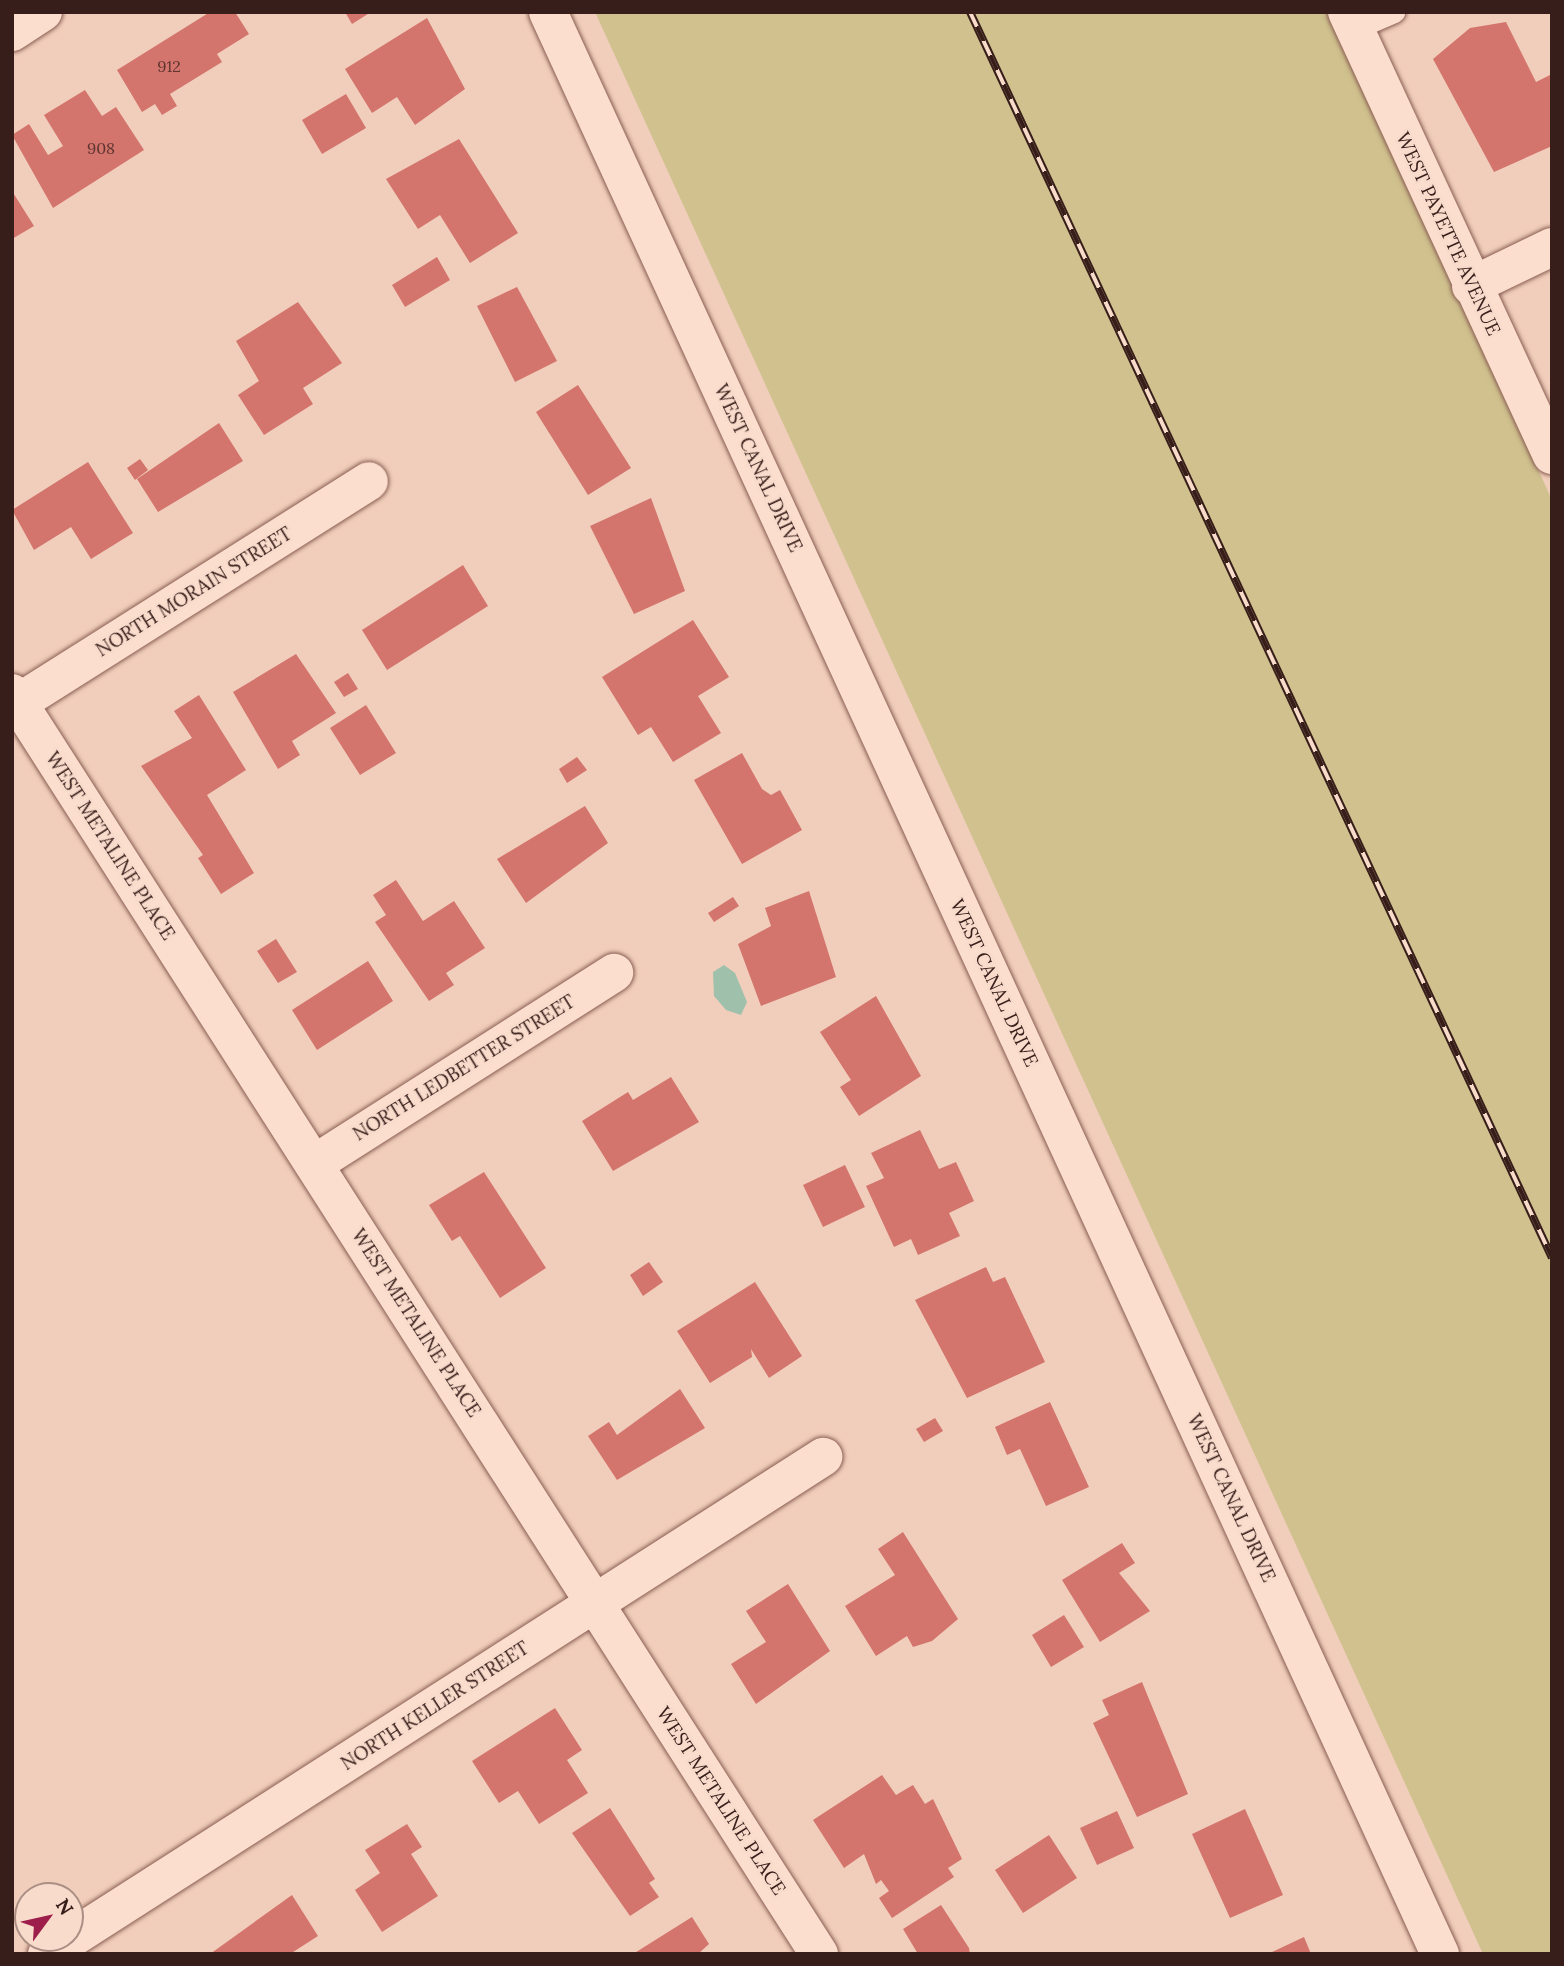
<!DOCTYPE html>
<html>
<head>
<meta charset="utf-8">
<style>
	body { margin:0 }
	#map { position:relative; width:1564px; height:1966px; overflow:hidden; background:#f1cebb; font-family:Lora,serif }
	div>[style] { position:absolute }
	.green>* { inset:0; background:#d0c18e }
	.water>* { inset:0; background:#9fc1ac }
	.building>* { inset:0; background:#d3746d }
	.roads { filter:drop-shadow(0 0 2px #895e53) drop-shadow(0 0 2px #895e53) }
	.service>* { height:21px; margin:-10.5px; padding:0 10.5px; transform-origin:10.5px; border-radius:10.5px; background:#fcdece }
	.minor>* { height:38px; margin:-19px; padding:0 19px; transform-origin:19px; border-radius:19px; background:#fcdece }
	.tertiary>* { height:38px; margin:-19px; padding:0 19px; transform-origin:19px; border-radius:19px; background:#fcdece }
	.rail>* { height:8px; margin-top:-4px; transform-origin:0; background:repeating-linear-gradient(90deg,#f8dbcb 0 16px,#371e1a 0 32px); box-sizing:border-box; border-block:2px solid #371e1a }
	span { translate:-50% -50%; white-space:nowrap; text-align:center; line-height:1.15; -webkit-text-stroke:5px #f8dbcb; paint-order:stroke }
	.number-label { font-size:16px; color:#5e342f }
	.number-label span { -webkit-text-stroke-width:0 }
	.street-label { font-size:19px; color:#371e1a }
	.frame { position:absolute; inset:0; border:14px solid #371e1a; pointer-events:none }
	.north { position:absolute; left:14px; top:1882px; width:70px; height:70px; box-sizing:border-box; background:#f8dbcb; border:2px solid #ab8f84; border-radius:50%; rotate:57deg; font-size:19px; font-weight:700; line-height:28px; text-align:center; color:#371e1a }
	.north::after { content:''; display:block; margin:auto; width:24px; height:32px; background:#9d1e4b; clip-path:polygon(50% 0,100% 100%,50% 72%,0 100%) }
</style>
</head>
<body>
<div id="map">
	<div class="green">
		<i style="clip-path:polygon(595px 12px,1329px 12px,1552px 500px,1552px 1954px,1483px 1954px)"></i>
	</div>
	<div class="water">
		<i style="clip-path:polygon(724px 965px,735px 973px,747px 1002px,741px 1015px,726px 1010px,714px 996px,713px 972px)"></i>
	</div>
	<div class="building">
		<i style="clip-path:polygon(210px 12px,235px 12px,249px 34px,217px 54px,222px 62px,170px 94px,177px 106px,162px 115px,155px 104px,142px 112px,117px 70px)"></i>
		<i style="clip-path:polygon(345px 12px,371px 12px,352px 24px)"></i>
		<i style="clip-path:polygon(427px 18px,465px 89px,415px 125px,397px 97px,372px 113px,345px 69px)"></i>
		<i style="clip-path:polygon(1506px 22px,1536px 82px,1552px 74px,1552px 146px,1494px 172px,1433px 59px,1470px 28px)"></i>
		<i style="clip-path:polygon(85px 90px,102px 116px,116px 107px,144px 150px,53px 208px,12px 135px,29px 124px,48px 155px,63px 146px,44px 115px)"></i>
		<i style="clip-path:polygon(346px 94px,366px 128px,322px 154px,302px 120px)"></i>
		<i style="clip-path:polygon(459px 139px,518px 233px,470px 263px,440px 215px,418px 229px,386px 179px)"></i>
		<i style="clip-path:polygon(12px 191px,34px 226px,12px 239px)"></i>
		<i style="clip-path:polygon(437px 257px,450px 280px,405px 307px,392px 285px)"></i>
		<i style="clip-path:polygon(517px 287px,557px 361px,515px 382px,477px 306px)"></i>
		<i style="clip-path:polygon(298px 302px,342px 363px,303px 388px,313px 404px,264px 435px,238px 395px,259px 381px,236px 341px)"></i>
		<i style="clip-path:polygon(578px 385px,631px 468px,588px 495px,536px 412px)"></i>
		<i style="clip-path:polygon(219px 423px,243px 461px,158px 512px,137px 479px)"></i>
		<i style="clip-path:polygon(140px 459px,148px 470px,135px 480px,127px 468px)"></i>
		<i style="clip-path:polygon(88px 462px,133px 533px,91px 559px,71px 527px,34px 550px,12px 510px)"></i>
		<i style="clip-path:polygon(651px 498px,685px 591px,634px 614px,590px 526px)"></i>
		<i style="clip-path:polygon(463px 565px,488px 606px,387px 670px,362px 630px)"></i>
		<i style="clip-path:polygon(693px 620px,729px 677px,698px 696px,721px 733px,673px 762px,651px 727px,638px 735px,602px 677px)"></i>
		<i style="clip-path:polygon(296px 654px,336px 713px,292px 741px,300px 755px,278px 769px,233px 692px)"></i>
		<i style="clip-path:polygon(348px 673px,358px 689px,344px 697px,334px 682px)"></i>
		<i style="clip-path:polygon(199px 695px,246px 770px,207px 795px,254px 873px,221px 894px,198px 858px,203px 855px,141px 766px,192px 738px,174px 711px)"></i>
		<i style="clip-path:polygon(366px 705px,396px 753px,360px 775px,330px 728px)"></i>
		<i style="clip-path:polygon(742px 753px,762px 789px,771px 795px,780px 790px,802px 830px,742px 864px,694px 780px)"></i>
		<i style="clip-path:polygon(577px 757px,587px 770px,567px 783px,559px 769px)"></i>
		<i style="clip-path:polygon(585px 806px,608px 843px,526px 903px,497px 859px)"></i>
		<i style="clip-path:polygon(396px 880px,423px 921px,454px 901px,485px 948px,446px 973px,454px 985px,429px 1001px,375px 922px,386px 915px,373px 895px)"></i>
		<i style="clip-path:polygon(809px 891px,836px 977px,761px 1006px,738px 944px,771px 926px,765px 908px)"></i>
		<i style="clip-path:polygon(733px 897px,739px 906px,714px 922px,708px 913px)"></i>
		<i style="clip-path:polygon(276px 939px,297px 972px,278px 983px,257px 951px)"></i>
		<i style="clip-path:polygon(368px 961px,393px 1001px,317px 1050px,292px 1010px)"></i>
		<i style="clip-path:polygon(876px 996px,921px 1076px,859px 1116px,840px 1087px,851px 1080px,820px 1032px)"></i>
		<i style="clip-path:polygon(671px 1077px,699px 1122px,613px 1171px,582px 1121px,628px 1092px,633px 1100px)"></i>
		<i style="clip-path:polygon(920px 1130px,939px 1169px,956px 1162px,974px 1201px,949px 1213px,960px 1236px,918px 1255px,911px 1239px,894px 1247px,866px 1186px,884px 1178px,871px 1153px)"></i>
		<i style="clip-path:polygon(845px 1165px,865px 1207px,823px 1227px,803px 1185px)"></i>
		<i style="clip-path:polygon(484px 1172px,546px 1268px,500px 1298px,460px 1236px,452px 1241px,429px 1205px)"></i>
		<i style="clip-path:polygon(649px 1262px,663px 1282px,643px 1296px,630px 1275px)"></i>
		<i style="clip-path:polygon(986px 1267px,993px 1282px,1005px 1277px,1045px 1362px,967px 1398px,915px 1300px)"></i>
		<i style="clip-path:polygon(755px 1282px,802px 1356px,769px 1378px,751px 1349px,752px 1357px,710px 1383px,677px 1331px)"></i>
		<i style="clip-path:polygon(680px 1389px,705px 1428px,617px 1480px,588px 1436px,609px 1422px,617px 1435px)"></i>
		<i style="clip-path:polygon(1050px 1402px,1089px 1487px,1046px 1506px,1020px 1449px,1007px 1455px,995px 1427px)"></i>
		<i style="clip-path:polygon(935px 1418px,943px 1431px,924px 1442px,916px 1429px)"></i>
		<i style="clip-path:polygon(903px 1532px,958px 1619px,932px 1641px,913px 1647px,907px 1636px,876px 1656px,845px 1606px,895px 1575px,878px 1549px)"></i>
		<i style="clip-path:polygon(1122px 1543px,1135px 1563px,1119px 1573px,1150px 1611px,1100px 1642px,1062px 1580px)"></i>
		<i style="clip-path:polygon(788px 1584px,830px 1651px,756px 1704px,731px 1664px,766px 1642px,746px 1611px)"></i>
		<i style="clip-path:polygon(1064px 1615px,1084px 1647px,1051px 1667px,1032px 1635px)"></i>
		<i style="clip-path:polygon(1142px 1682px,1188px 1794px,1137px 1817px,1093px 1723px,1109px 1715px,1102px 1700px)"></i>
		<i style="clip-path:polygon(555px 1708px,582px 1750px,567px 1760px,588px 1793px,539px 1824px,518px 1791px,499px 1803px,472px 1761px)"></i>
		<i style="clip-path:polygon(882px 1775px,896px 1795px,913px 1785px,925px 1804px,933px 1799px,962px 1859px,948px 1868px,954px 1877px,892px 1918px,879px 1898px,889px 1891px,881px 1880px,876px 1884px,864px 1854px,844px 1868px,813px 1820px)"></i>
		<i style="clip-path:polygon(610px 1808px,655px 1879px,649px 1883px,659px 1897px,630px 1916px,572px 1833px)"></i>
		<i style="clip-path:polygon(1245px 1809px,1283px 1895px,1230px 1918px,1192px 1834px)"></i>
		<i style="clip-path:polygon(1117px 1811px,1134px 1848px,1097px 1865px,1080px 1828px)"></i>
		<i style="clip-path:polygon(407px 1824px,422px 1847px,411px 1854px,438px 1896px,382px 1932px,355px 1890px,380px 1873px,365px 1850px)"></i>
		<i style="clip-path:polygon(1049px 1835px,1077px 1878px,1023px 1913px,995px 1870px)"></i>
		<i style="clip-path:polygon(292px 1895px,318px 1936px,290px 1954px,210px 1954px)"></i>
		<i style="clip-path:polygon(941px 1905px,969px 1948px,970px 1954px,918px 1954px,903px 1929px)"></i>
		<i style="clip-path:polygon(692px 1917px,709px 1944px,698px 1954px,633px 1954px)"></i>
		<i style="clip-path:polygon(1304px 1937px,1311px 1954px,1268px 1954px)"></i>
	</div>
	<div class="roads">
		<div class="service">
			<i style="left:1355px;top:29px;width:43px;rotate:-23.6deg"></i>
		</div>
		<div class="minor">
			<i style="left:1347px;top:12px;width:488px;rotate:65.2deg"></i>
			<i style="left:1471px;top:286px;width:90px;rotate:-25.7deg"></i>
			<i style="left:12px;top:693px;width:1497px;rotate:57.38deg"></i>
			<i style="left:18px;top:703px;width:415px;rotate:-32.3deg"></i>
			<i style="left:314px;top:1164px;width:356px;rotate:-32.5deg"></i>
			<i style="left:47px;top:1954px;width:922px;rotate:-32.64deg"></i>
		</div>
		<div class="tertiary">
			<i style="left:548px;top:12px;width:2137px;rotate:65.33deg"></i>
			<i style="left:12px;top:32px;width:37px;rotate:-33deg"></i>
		</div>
	</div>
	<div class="rail">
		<i style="left:970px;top:12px;width:1375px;rotate:64.96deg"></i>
	</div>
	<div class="number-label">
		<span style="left:169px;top:66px">912</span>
		<span style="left:101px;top:148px">908</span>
	</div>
	<div class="street-label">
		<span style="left:1448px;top:234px;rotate:65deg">WEST PAYETTE AVENUE</span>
		<span style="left:758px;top:468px;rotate:65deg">WEST CANAL DRIVE</span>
		<span style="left:194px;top:592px;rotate:-32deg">NORTH MORAIN STREET</span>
		<span style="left:110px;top:846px;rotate:57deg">WEST METALINE PLACE</span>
		<span style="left:994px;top:983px;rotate:65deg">WEST CANAL DRIVE</span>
		<span style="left:464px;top:1068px;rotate:-32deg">NORTH LEDBETTER STREET</span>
		<span style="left:416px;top:1323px;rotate:57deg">WEST METALINE PLACE</span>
		<span style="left:1231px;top:1498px;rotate:65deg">WEST CANAL DRIVE</span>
		<span style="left:435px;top:1706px;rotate:-33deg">NORTH KELLER STREET</span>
		<span style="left:721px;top:1801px;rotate:57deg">WEST METALINE PLACE</span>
	</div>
	<div class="frame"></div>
	<div class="north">N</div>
</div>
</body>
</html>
